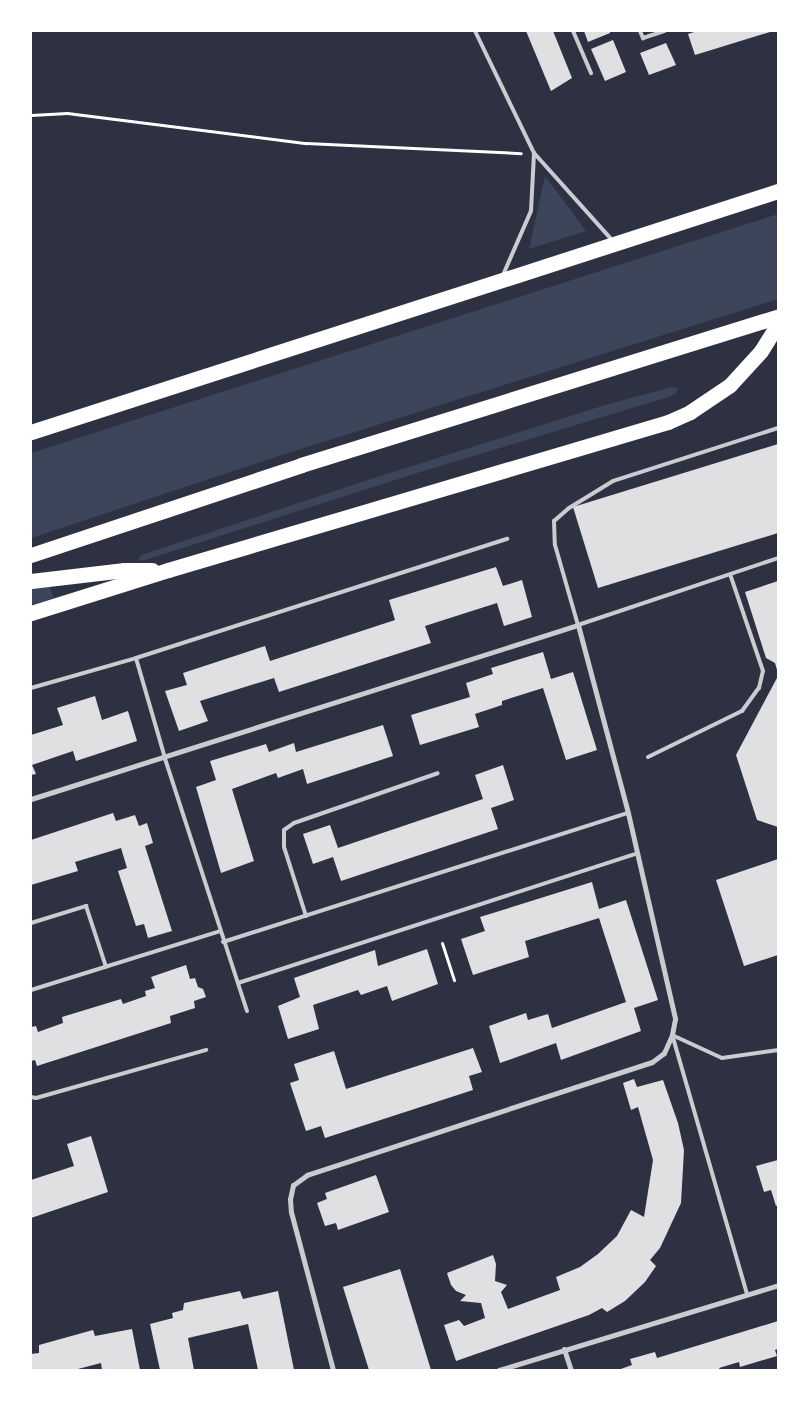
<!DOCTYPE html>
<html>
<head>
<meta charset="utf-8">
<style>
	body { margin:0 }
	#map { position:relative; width:809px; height:1401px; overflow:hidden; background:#2d3142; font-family:"Roboto Condensed",sans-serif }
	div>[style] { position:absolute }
	.green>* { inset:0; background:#3c4559 }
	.building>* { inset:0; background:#e0e0e3 }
	.path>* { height:3px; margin:-1.5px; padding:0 1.5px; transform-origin:1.5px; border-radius:1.5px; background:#fff }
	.service>* { height:4px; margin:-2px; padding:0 2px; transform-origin:2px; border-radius:2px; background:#caccd0 }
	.minor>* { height:5px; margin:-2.5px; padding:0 2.5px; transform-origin:2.5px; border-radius:2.5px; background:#caccd0 }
	.motorway>* { height:15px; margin:-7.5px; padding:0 7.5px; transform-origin:7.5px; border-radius:7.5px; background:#fff }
	span { translate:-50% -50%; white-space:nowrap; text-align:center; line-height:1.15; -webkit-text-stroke:4px #fff; paint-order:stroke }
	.frame { position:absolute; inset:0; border:32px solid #fff; pointer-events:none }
</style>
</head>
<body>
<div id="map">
	<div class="green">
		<i style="clip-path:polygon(545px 176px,586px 231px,529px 249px)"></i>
		<i style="clip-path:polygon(778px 214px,778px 299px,288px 453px,31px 538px,31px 453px)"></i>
		<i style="clip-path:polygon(672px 387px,678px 388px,676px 393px,669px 397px,417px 473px,142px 561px,138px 559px,141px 555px,368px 480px,605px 405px)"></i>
		<i style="clip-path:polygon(49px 585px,54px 598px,31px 605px,31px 588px)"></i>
	</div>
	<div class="building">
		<i style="clip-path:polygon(526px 31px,553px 31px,572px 78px,551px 91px)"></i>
		<i style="clip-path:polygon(584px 31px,610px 31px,610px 33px,588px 42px)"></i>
		<i style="clip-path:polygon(697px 31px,770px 31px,770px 32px,695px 55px,688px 34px)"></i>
		<i style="clip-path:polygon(613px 40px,626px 72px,605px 81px,591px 49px)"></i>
		<i style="clip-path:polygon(666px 43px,676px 65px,649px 75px,640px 53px)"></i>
		<i style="clip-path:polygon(778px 444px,778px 533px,598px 588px,573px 507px)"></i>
		<i style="clip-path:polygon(496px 567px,503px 586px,522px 580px,532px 617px,504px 626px,497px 603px,453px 617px,425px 626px,431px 643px,279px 692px,274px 678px,200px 701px,208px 721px,179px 731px,165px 691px,187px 685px,183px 673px,265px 646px,270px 661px,395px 620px,389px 600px)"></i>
		<i style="clip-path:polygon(778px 581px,778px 670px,777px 670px,775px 663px,766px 658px,745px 592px)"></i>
		<i style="clip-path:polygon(543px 652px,551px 679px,573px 672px,597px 750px,566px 760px,543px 688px,502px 701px,502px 705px,475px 714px,479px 727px,420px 745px,411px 715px,470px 697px,466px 683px,493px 674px,491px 668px)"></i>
		<i style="clip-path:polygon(778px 676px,778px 827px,757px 820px,736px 755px)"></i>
		<i style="clip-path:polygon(95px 696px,102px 720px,128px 711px,137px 741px,76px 761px,73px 751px,32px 765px,36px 774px,31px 775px,31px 735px,63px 725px,57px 708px)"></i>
		<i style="clip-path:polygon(383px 725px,393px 756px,307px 784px,303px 769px,278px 778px,276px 773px,232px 789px,254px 861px,221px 873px,196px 787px,216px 780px,210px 761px,266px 744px,269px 752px,294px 743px,296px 752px)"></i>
		<i style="clip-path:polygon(503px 765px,514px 800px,491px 808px,498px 829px,341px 881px,333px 857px,313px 864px,303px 834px,330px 825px,338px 848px,483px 799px,475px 775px)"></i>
		<i style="clip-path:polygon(113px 813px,116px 821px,135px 815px,139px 826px,147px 823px,153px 843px,145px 846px,172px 931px,148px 938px,144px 924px,136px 926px,118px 871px,127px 868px,121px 848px,75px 862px,78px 871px,31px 885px,31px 840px)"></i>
		<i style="clip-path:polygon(778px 859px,778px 955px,744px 966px,716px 880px)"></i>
		<i style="clip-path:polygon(592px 882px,599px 909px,626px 900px,658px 1000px,634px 1008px,641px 1031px,561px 1060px,556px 1043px,500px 1063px,489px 1026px,526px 1013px,528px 1020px,548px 1014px,552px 1028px,626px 1002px,599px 918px,525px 941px,529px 957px,473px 975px,461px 939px,485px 931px,480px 917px)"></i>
		<i style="clip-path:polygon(427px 949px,438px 984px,392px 1001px,387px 986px,361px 995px,358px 990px,313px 1005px,319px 1029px,288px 1039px,278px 1006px,300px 997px,294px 978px,375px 950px,378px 966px)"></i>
		<i style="clip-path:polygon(186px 965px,190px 979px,195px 978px,198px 987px,203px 989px,206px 997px,194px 1001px,195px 1008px,170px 1016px,171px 1023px,37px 1066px,35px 1060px,31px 1061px,31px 1027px,36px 1026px,38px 1032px,63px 1023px,62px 1017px,121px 999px,123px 1004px,146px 996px,145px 991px,155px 988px,151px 977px)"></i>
		<i style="clip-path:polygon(473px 1048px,482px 1072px,469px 1076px,473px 1090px,325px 1138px,321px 1126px,306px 1131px,290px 1083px,299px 1080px,294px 1064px,334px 1051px,346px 1089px)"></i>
		<i style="clip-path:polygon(634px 1079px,637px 1087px,663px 1080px,678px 1123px,684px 1150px,681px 1203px,660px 1248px,650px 1260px,656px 1266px,645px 1282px,625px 1301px,607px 1312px,602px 1308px,589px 1315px,456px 1361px,444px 1325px,459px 1320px,464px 1326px,485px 1318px,481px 1303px,460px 1301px,466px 1295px,456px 1291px,451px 1285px,447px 1273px,493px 1255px,496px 1264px,495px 1281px,507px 1285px,501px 1292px,508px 1309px,560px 1290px,556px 1277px,580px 1267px,598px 1254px,617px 1236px,631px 1210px,644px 1217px,653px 1160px,638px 1107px,631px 1110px,623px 1083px)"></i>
		<i style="clip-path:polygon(91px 1136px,108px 1192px,31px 1218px,31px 1180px,74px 1166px,67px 1144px)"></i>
		<i style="clip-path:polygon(778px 1160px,778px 1205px,776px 1206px,771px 1190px,764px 1192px,756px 1166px)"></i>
		<i style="clip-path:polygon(376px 1175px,389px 1212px,338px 1230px,336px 1223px,325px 1226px,317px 1203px,327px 1199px,325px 1193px)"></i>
		<i style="clip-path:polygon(400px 1269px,431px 1370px,369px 1370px,343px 1287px)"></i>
		<i style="clip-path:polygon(240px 1291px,243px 1299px,278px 1291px,294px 1370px,258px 1370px,248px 1324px,188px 1338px,194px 1370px,160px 1370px,150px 1324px,173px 1318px,172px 1313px,183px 1310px,184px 1303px)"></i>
		<i style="clip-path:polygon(778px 1321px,778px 1349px,775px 1350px,777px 1356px,740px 1367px,739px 1362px,719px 1368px,720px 1370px,618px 1370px,632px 1365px,630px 1359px,655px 1352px,657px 1358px)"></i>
		<i style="clip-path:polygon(132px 1329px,140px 1370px,102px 1370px,101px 1363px,74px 1370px,31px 1370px,31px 1354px,39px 1353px,39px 1345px,93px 1330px,95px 1336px)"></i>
	</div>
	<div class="path">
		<i style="left:31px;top:115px;width:36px;rotate:-3deg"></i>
		<i style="left:67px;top:113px;width:241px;rotate:7.2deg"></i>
		<i style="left:306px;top:143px;width:215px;rotate:2.7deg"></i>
		<i style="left:442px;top:943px;width:39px;rotate:72deg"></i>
	</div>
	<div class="service">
		<i style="left:475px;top:31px;width:136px;rotate:64.2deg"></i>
		<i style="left:534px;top:153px;width:118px;rotate:48.1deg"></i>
		<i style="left:573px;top:31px;width:46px;rotate:66.8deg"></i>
		<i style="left:640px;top:31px;width:8px;rotate:67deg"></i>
		<i style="left:643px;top:38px;width:23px;rotate:-18deg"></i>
		<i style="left:503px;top:275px;width:70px;rotate:-66.4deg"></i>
		<i style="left:531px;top:211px;width:58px;rotate:-87deg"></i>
		<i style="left:778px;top:428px;width:173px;rotate:162.2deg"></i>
		<i style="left:613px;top:481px;width:52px;rotate:148.5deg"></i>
		<i style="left:569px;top:508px;width:20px;rotate:139deg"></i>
		<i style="left:554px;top:521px;width:24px;rotate:88deg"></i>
		<i style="left:555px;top:545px;width:83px;rotate:74deg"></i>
		<i style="left:578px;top:625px;width:211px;rotate:-18.5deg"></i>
		<i style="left:31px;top:688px;width:109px;rotate:-15.9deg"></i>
		<i style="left:648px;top:757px;width:105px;rotate:-26.1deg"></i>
		<i style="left:742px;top:711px;width:29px;rotate:-54deg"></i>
		<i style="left:759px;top:688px;width:17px;rotate:-77deg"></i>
		<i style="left:763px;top:671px;width:102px;rotate:-108.8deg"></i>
		<i style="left:306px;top:916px;width:72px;rotate:-107.7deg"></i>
		<i style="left:284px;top:847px;width:17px;rotate:-90deg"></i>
		<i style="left:284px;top:830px;width:12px;rotate:-35deg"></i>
		<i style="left:294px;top:823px;width:152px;rotate:-19.1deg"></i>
		<i style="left:31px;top:923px;width:58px;rotate:-17.2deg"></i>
		<i style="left:86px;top:906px;width:64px;rotate:71.8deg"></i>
		<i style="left:223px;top:942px;width:425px;rotate:-17.7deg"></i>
		<i style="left:238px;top:983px;width:418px;rotate:-18deg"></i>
		<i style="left:31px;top:990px;width:198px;rotate:-17.3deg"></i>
		<i style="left:247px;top:1011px;width:266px;rotate:-108deg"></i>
		<i style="left:165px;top:758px;width:104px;rotate:-106.2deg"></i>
		<i style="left:136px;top:658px;width:390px;rotate:-17.8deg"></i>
		<i style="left:31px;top:1097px;width:5px;rotate:11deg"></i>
		<i style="left:36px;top:1098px;width:177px;rotate:-15.8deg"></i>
		<i style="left:747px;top:1294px;width:270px;rotate:-106.1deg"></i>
		<i style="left:672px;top:1035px;width:55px;rotate:24.7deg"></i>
		<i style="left:722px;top:1058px;width:57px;rotate:-8.1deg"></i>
	</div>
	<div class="minor">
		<i style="left:31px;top:799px;width:574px;rotate:-17.65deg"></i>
		<i style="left:578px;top:625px;width:195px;rotate:75.1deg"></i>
		<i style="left:628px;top:813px;width:211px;rotate:77.1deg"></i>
		<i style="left:675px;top:1019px;width:16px;rotate:101deg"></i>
		<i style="left:672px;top:1035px;width:20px;rotate:114deg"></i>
		<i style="left:664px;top:1053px;width:15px;rotate:143deg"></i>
		<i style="left:652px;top:1062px;width:363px;rotate:161.9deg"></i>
		<i style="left:307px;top:1175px;width:17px;rotate:144deg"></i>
		<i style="left:293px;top:1185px;width:14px;rotate:102deg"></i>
		<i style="left:290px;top:1199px;width:13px;rotate:86deg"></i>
		<i style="left:291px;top:1212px;width:163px;rotate:75.1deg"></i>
		<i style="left:564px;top:1349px;width:22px;rotate:72deg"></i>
		<i style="left:499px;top:1370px;width:292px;rotate:-16.9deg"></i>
	</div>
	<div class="motorway">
		<i style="left:31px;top:432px;width:785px;rotate:-17.88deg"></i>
		<i style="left:31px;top:555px;width:285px;rotate:-18.4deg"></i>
		<i style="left:301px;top:465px;width:500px;rotate:-17.3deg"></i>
		<i style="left:31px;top:581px;width:94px;rotate:-6.7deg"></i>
		<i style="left:124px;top:570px;width:28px"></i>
		<i style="left:31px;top:613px;width:144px;rotate:-17.4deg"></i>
		<i style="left:168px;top:570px;width:521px;rotate:-16.49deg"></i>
		<i style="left:668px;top:422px;width:24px;rotate:-24deg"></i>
		<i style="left:690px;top:412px;width:48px;rotate:-34deg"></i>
		<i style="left:730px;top:385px;width:46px;rotate:-47.6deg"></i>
		<i style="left:761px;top:351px;width:32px;rotate:-58deg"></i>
	</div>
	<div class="frame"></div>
</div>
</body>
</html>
